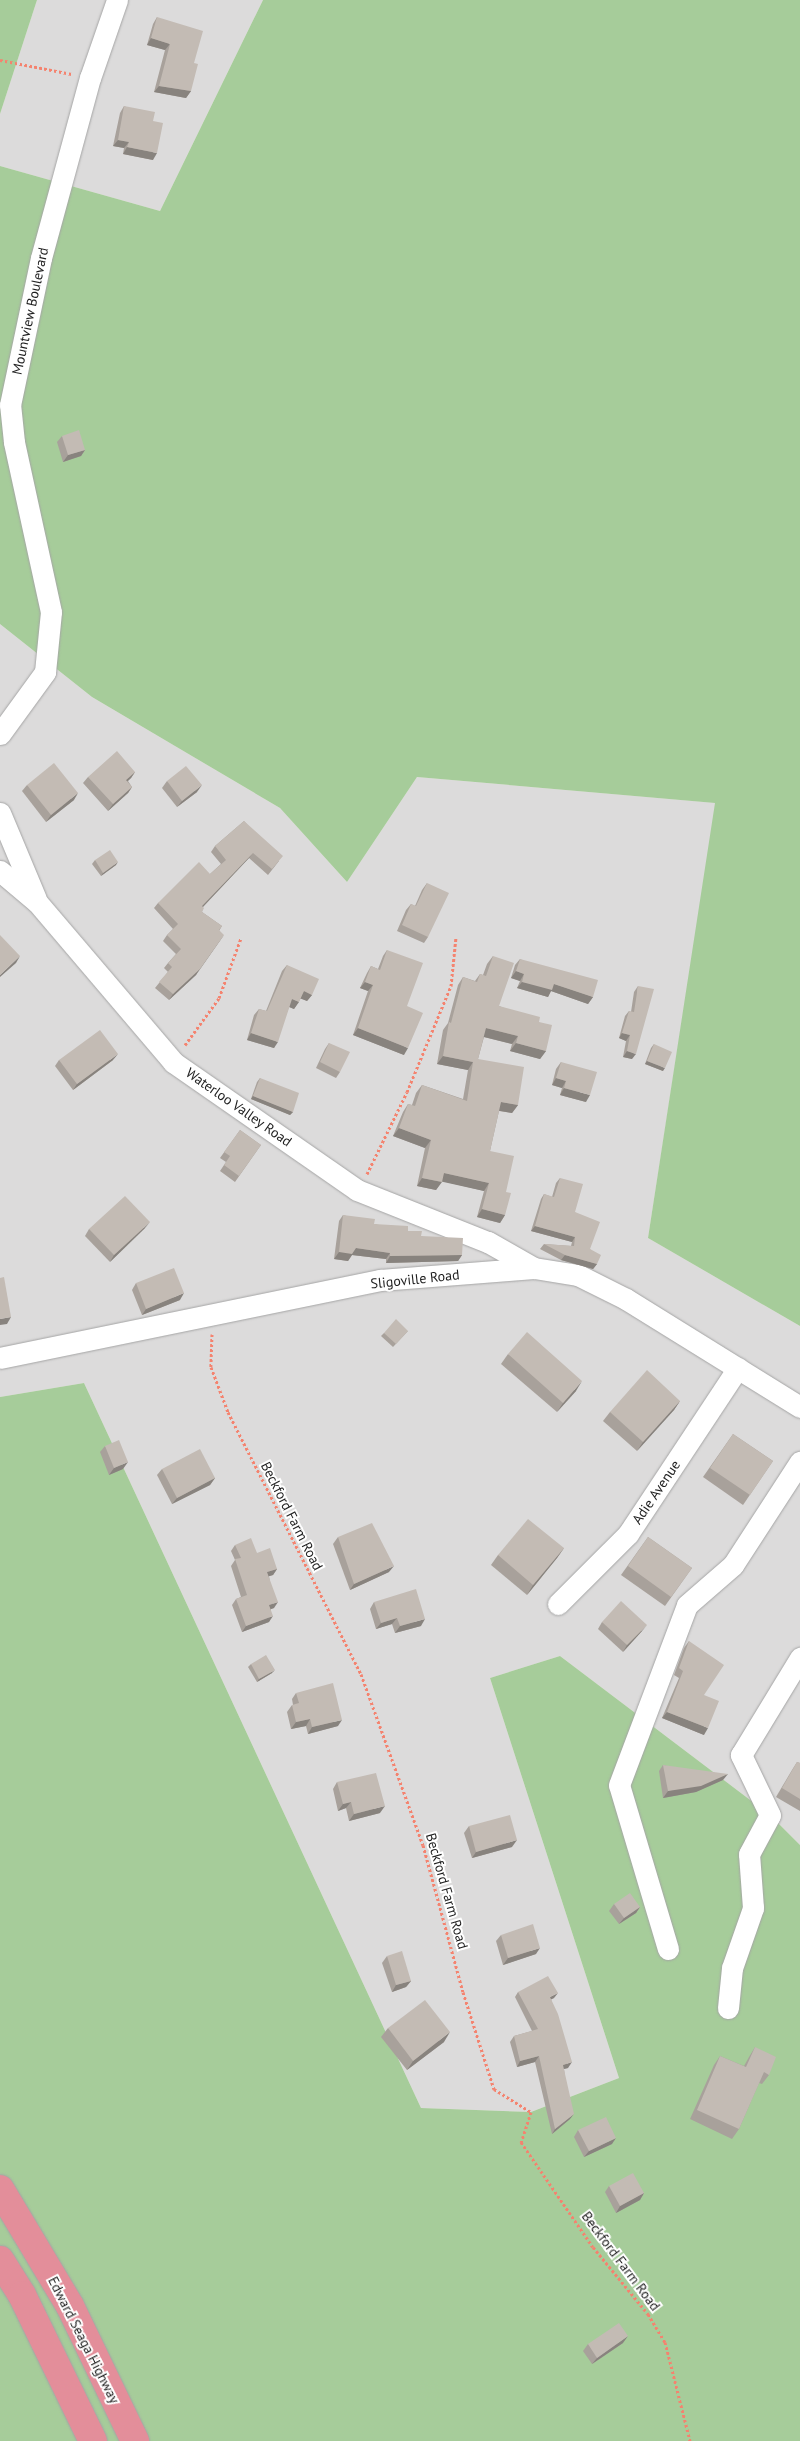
<!DOCTYPE html>
<html>
<head>
<meta charset="utf-8">
<style>
	body { margin:0 }
	#map { position:relative; width:800px; height:2441px; overflow:hidden; background:#eeebe4; font-family:"PT Sans",sans-serif }
	div>[style] { position:absolute }
	.residential>* { inset:0; background:#dcdbdb }
	.forest>* { inset:0; background:#a6cc9a }
	.path>* { height:3px; margin-top:-1.5px; transform-origin:0; background:repeating-linear-gradient(90deg,#f4836f 0 2.5px,transparent 0 5px) }
	.roads { filter:drop-shadow(0 0 1px #a5a5a5) drop-shadow(0 0 1px #a5a5a5) }
	.minor>* { height:21px; margin:-10.5px; padding:0 10.5px; transform-origin:10.5px; border-radius:10.5px; background:#fff }
	.highway>* { height:28px; margin:-14px; padding:0 14px; transform-origin:14px; border-radius:14px; background:#e38e9a }
	.wall>* { inset:0; background:#a8a19b }
	.shaded-wall>* { inset:0; background:#88837e }
	.building>* { inset:0; background:#c3bbb4 }
	span { translate:-50% -50%; white-space:nowrap; text-align:center; line-height:1.15; -webkit-text-stroke:4px #fff; paint-order:stroke }
	.street-label { font-size:14px; color:#1e1e1e }
</style>
</head>
<body>
<div id="map">
	<div class="residential">
		<i style="clip-path:polygon(37px 0,263px 0,160px 211px,0 166px,0 114px)"></i>
		<i style="clip-path:polygon(0 624px,92px 697px,280px 808px,347px 882px,417px 777px,716px 803px,648px 1238px,800px 1326px,800px 1845px,770px 1815px,560px 1656px,490px 1678px,619px 2078px,531px 2112px,421px 2108px,84px 1383px,0 1397px)"></i>
	</div>
	<div class="forest">
		<i style="clip-path:polygon(0 0,37px 0,0 114px)"></i>
		<i style="clip-path:polygon(263px 0,800px 0,800px 1326px,648px 1238px,715px 803px,417px 777px,347px 882px,280px 808px,92px 697px,0 624px,0 166px,160px 211px)"></i>
		<i style="clip-path:polygon(84px 1383px,421px 2108px,531px 2112px,619px 2078px,490px 1678px,560px 1656px,770px 1815px,800px 1845px,800px 2441px,0 2441px,0 1397px)"></i>
	</div>
	<div class="path">
		<i style="left:0;top:60px;width:73px;rotate:11deg"></i>
		<i style="left:185px;top:1045px;width:58px;rotate:-54.1deg"></i>
		<i style="left:219px;top:998px;width:64px;rotate:-69.9deg"></i>
		<i style="left:367px;top:1174px;width:91px;rotate:-64deg"></i>
		<i style="left:407px;top:1092px;width:115px;rotate:-67.5deg"></i>
		<i style="left:451px;top:986px;width:49px;rotate:-84.2deg"></i>
		<i style="left:212px;top:1334px;width:33px;rotate:92deg"></i>
		<i style="left:211px;top:1367px;width:48px;rotate:69.3deg"></i>
		<i style="left:228px;top:1412px;width:294px;rotate:63.1deg"></i>
		<i style="left:361px;top:1674px;width:182px;rotate:70.1deg"></i>
		<i style="left:423px;top:1845px;width:152px;rotate:74.8deg"></i>
		<i style="left:463px;top:1992px;width:102px;rotate:72.3deg"></i>
		<i style="left:494px;top:2089px;width:44px;rotate:31.9deg"></i>
		<i style="left:531px;top:2112px;width:32px;rotate:108deg"></i>
		<i style="left:521px;top:2142px;width:127px;rotate:55.6deg"></i>
		<i style="left:593px;top:2247px;width:87px;rotate:50.6deg"></i>
		<i style="left:648px;top:2314px;width:33px;rotate:59deg"></i>
		<i style="left:665px;top:2342px;width:102px;rotate:75.8deg"></i>
	</div>
	<div class="roads">
		<div class="minor">
			<i style="left:0;top:734px;width:77px;rotate:-54deg"></i>
			<i style="left:45px;top:672px;width:60px;rotate:-84.3deg"></i>
			<i style="left:51px;top:612px;width:174px;rotate:-102.3deg"></i>
			<i style="left:14px;top:442px;width:37px;rotate:-96deg"></i>
			<i style="left:10px;top:405px;width:150px;rotate:-78.1deg"></i>
			<i style="left:41px;top:258px;width:187px;rotate:-74.8deg"></i>
			<i style="left:90px;top:78px;width:83px;rotate:-70.9deg"></i>
			<i style="left:0;top:813px;width:93px;rotate:67.3deg"></i>
			<i style="left:0;top:871px;width:48px;rotate:40deg"></i>
			<i style="left:37px;top:902px;width:210px;rotate:49.6deg"></i>
			<i style="left:173px;top:1062px;width:224px;rotate:34.8deg"></i>
			<i style="left:357px;top:1190px;width:141px;rotate:21.7deg"></i>
			<i style="left:488px;top:1242px;width:53px;rotate:29.5deg"></i>
			<i style="left:0;top:1358px;width:388px;rotate:-11.6deg"></i>
			<i style="left:380px;top:1280px;width:154px;rotate:-4.5deg"></i>
			<i style="left:534px;top:1268px;width:45px;rotate:9deg"></i>
			<i style="left:578px;top:1275px;width:54px;rotate:26.6deg"></i>
			<i style="left:626px;top:1299px;width:205px;rotate:31.8deg"></i>
			<i style="left:558px;top:1604px;width:99px;rotate:-45deg"></i>
			<i style="left:628px;top:1534px;width:199px;rotate:-56.5deg"></i>
			<i style="left:668px;top:1949px;width:171px;rotate:-106.6deg"></i>
			<i style="left:619px;top:1785px;width:192px;rotate:-69.3deg"></i>
			<i style="left:687px;top:1605px;width:61px;rotate:-41deg"></i>
			<i style="left:733px;top:1565px;width:123px;rotate:-57deg"></i>
			<i style="left:728px;top:2008px;width:40px;rotate:-84.3deg"></i>
			<i style="left:732px;top:1968px;width:64px;rotate:-70.7deg"></i>
			<i style="left:753px;top:1908px;width:54px;rotate:-94.2deg"></i>
			<i style="left:749px;top:1854px;width:44px;rotate:-61.7deg"></i>
			<i style="left:770px;top:1815px;width:67px;rotate:-115.8deg"></i>
			<i style="left:741px;top:1755px;width:114px;rotate:-58.7deg"></i>
		</div>
		<div class="highway">
			<i style="left:0;top:2189px;width:136px;rotate:59.1deg"></i>
			<i style="left:70px;top:2306px;width:150px;rotate:64.3deg"></i>
			<i style="left:0;top:2260px;width:41px;rotate:57.8deg"></i>
			<i style="left:22px;top:2295px;width:162px;rotate:64.1deg"></i>
		</div>
	</div>
	<div class="wall">
		<i style="clip-path:polygon(157px 17px,191px 91px,186px 98px,154px 92px,165px 50px,147px 45px,153px 24px)"></i>
		<i style="clip-path:polygon(124px 106px,153px 121px,153px 160px,123px 154px,124px 148px,113px 146px,120px 113px)"></i>
		<i style="clip-path:polygon(62px 436px,85px 450px,81px 456px,63px 462px,57px 442px)"></i>
		<i style="clip-path:polygon(135px 772px,131px 778px,128px 781px,132px 787px,128px 793px,108px 811px,83px 783px,88px 777px)"></i>
		<i style="clip-path:polygon(167px 781px,197px 792px,177px 807px,162px 788px)"></i>
		<i style="clip-path:polygon(27px 785px,74px 800px,46px 822px,22px 791px)"></i>
		<i style="clip-path:polygon(244px 821px,279px 861px,268px 875px,249px 858px,203px 907px,202px 912px,222px 926px,219px 931px,196px 975px,169px 1000px,155px 988px,168px 972px,164px 968px,168px 963px,176px 954px,163px 941px,167px 935px,173px 929px,154px 908px,158px 903px,210px 874px,221px 864px,211px 852px,215px 846px)"></i>
		<i style="clip-path:polygon(95px 860px,116px 865px,101px 876px,92px 864px)"></i>
		<i style="clip-path:polygon(427px 883px,428px 937px,424px 943px,397px 931px,406px 910px,411px 904px,415px 906px,422px 890px)"></i>
		<i style="clip-path:polygon(387px 950px,407px 1006px,404px 1055px,353px 1035px,368px 991px,360px 988px,367px 973px,371px 966px,378px 969px,383px 956px)"></i>
		<i style="clip-path:polygon(493px 956px,499px 1006px,539px 1022px,546px 1051px,540px 1059px,510px 1051px,512px 1044px,484px 1037px,478px 1059px,518px 1105px,512px 1113px,499px 1111px,490px 1151px,506px 1192px,505px 1215px,500px 1223px,477px 1217px,484px 1191px,442px 1181px,436px 1190px,417px 1186px,425px 1148px,393px 1136px,403px 1112px,408px 1104px,412px 1105px,416px 1093px,422px 1085px,463px 1099px,468px 1070px,437px 1064px,443px 1030px,448px 1023px,458px 985px,463px 977px,475px 981px,480px 974px,483px 975px,487px 964px)"></i>
		<i style="clip-path:polygon(520px 959px,593px 997px,588px 1004px,551px 991px,548px 997px,517px 988px,520px 981px,511px 978px,515px 965px)"></i>
		<i style="clip-path:polygon(287px 965px,312px 995px,307px 1001px,301px 998px,294px 1009px,289px 1007px,274px 1048px,247px 1040px,254px 1015px,259px 1009px,266px 1011px,282px 971px)"></i>
		<i style="clip-path:polygon(638px 986px,632px 1059px,623px 1057px,626px 1041px,619px 1038px,625px 1016px,629px 1011px,631px 1012px,634px 992px)"></i>
		<i style="clip-path:polygon(329px 1043px,340px 1072px,336px 1078px,316px 1068px,325px 1049px)"></i>
		<i style="clip-path:polygon(654px 1044px,663px 1071px,645px 1064px,651px 1048px)"></i>
		<i style="clip-path:polygon(59px 1060px,113px 1060px,73px 1090px,55px 1066px)"></i>
		<i style="clip-path:polygon(561px 1062px,586px 1102px,560px 1095px,562px 1088px,552px 1085px,556px 1069px)"></i>
		<i style="clip-path:polygon(260px 1078px,293px 1112px,290px 1115px,251px 1099px,257px 1082px)"></i>
		<i style="clip-path:polygon(240px 1130px,261px 1145px,235px 1182px,220px 1171px,226px 1162px,220px 1158px)"></i>
		<i style="clip-path:polygon(560px 1178px,575px 1212px,590px 1249px,597px 1264px,593px 1269px,561px 1260px,540px 1249px,544px 1244px,571px 1246px,572px 1242px,531px 1231px,541px 1199px,544px 1194px,552px 1197px,556px 1183px)"></i>
		<i style="clip-path:polygon(343px 1215px,374px 1224px,408px 1231px,421px 1236px,462px 1255px,458px 1261px,386px 1263px,386px 1259px,352px 1255px,348px 1261px,334px 1259px,339px 1221px)"></i>
		<i style="clip-path:polygon(145px 1228px,110px 1262px,85px 1236px,89px 1229px)"></i>
		<i style="clip-path:polygon(136px 1283px,180px 1300px,142px 1315px,132px 1290px)"></i>
		<i style="clip-path:polygon(408px 1331px,393px 1347px,381px 1336px,384px 1333px)"></i>
		<i style="clip-path:polygon(508px 1354px,576px 1391px,557px 1412px,501px 1364px)"></i>
		<i style="clip-path:polygon(680px 1401px,674px 1410px,637px 1451px,603px 1421px,610px 1412px)"></i>
		<i style="clip-path:polygon(733px 1434px,773px 1461px,743px 1505px,703px 1477px)"></i>
		<i style="clip-path:polygon(105px 1446px,123px 1469px,109px 1475px,100px 1452px)"></i>
		<i style="clip-path:polygon(162px 1469px,215px 1478px,210px 1485px,172px 1504px,157px 1475px)"></i>
		<i style="clip-path:polygon(338px 1537px,389px 1572px,350px 1590px,333px 1544px)"></i>
		<i style="clip-path:polygon(648px 1537px,692px 1568px,665px 1606px,621px 1575px)"></i>
		<i style="clip-path:polygon(235px 1545px,257px 1553px,277px 1569px,273px 1575px,269px 1576px,274px 1608px,271px 1609px,269px 1622px,242px 1632px,232px 1605px,236px 1599px,241px 1597px,231px 1566px,235px 1560px,231px 1551px)"></i>
		<i style="clip-path:polygon(564px 1548px,557px 1558px,527px 1595px,491px 1565px,498px 1555px)"></i>
		<i style="clip-path:polygon(374px 1602px,421px 1626px,395px 1633px,392px 1624px,376px 1629px,370px 1609px)"></i>
		<i style="clip-path:polygon(602px 1622px,642px 1631px,623px 1652px,598px 1629px)"></i>
		<i style="clip-path:polygon(689px 1641px,704px 1695px,704px 1735px,662px 1718px,679px 1678px,674px 1675px,684px 1648px)"></i>
		<i style="clip-path:polygon(251px 1664px,272px 1673px,257px 1682px,248px 1667px)"></i>
		<i style="clip-path:polygon(296px 1693px,338px 1726px,308px 1734px,306px 1726px,291px 1729px,287px 1712px,292px 1705px,293px 1705px,292px 1699px)"></i>
		<i style="clip-path:polygon(797px 1762px,800px 1763px,800px 1811px,776px 1797px,792px 1770px)"></i>
		<i style="clip-path:polygon(663px 1765px,723px 1780px,696px 1792px,663px 1798px,659px 1771px)"></i>
		<i style="clip-path:polygon(337px 1782px,380px 1813px,349px 1821px,346px 1808px,338px 1811px,333px 1789px)"></i>
		<i style="clip-path:polygon(469px 1826px,512px 1847px,472px 1858px,464px 1833px)"></i>
		<i style="clip-path:polygon(614px 1904px,640px 1907px,636px 1913px,619px 1924px,609px 1911px)"></i>
		<i style="clip-path:polygon(501px 1935px,536px 1954px,503px 1965px,496px 1941px)"></i>
		<i style="clip-path:polygon(387px 1956px,411px 1981px,406px 1987px,392px 1992px,382px 1963px)"></i>
		<i style="clip-path:polygon(518px 1992px,554px 1998px,551px 1999px,568px 2068px,564px 2069px,570px 2119px,552px 2134px,535px 2062px,517px 2067px,510px 2042px,514px 2036px,532px 2031px,515px 1997px)"></i>
		<i style="clip-path:polygon(388px 2028px,444px 2042px,407px 2070px,381px 2037px)"></i>
		<i style="clip-path:polygon(755px 2047px,769px 2075px,762px 2084px,759px 2083px,739px 2129px,732px 2139px,690px 2119px,714px 2065px,720px 2056px,744px 2066px,749px 2057px)"></i>
		<i style="clip-path:polygon(578px 2130px,612px 2144px,584px 2157px,574px 2137px)"></i>
		<i style="clip-path:polygon(609px 2186px,644px 2193px,640px 2200px,616px 2213px,605px 2192px)"></i>
		<i style="clip-path:polygon(623px 2343px,592px 2364px,583px 2351px,588px 2344px)"></i>
	</div>
	<div class="shaded-wall">
		<i style="clip-path:polygon(151px 38px,170px 44px,165px 50px,147px 45px)"></i>
		<i style="clip-path:polygon(159px 86px,191px 91px,186px 98px,154px 92px)"></i>
		<i style="clip-path:polygon(118px 140px,129px 142px,124px 148px,113px 146px)"></i>
		<i style="clip-path:polygon(127px 147px,157px 153px,153px 160px,123px 154px)"></i>
		<i style="clip-path:polygon(85px 450px,81px 456px,63px 462px,68px 455px)"></i>
		<i style="clip-path:polygon(135px 772px,131px 778px,122px 786px,126px 780px)"></i>
		<i style="clip-path:polygon(202px 785px,197px 792px,177px 807px,182px 801px)"></i>
		<i style="clip-path:polygon(132px 787px,128px 793px,108px 811px,113px 804px)"></i>
		<i style="clip-path:polygon(78px 793px,74px 800px,46px 822px,51px 815px)"></i>
		<i style="clip-path:polygon(253px 853px,249px 858px,198px 912px,202px 906px)"></i>
		<i style="clip-path:polygon(118px 862px,116px 865px,101px 876px,103px 873px)"></i>
		<i style="clip-path:polygon(224px 935px,196px 975px,169px 1000px,173px 994px)"></i>
		<i style="clip-path:polygon(20px 956px,16px 963px,0 977px,0 975px)"></i>
		<i style="clip-path:polygon(516px 971px,524px 974px,520px 981px,511px 978px)"></i>
		<i style="clip-path:polygon(365px 982px,373px 985px,368px 991px,360px 988px)"></i>
		<i style="clip-path:polygon(522px 982px,554px 984px,593px 997px,588px 1004px,551px 991px,548px 997px,517px 988px)"></i>
		<i style="clip-path:polygon(304px 991px,312px 995px,307px 1001px,299px 998px)"></i>
		<i style="clip-path:polygon(292px 999px,299px 1002px,294px 1009px,287px 1006px)"></i>
		<i style="clip-path:polygon(358px 1028px,408px 1048px,404px 1055px,353px 1035px)"></i>
		<i style="clip-path:polygon(486px 1028px,518px 1036px,512px 1044px,480px 1036px)"></i>
		<i style="clip-path:polygon(251px 1033px,278px 1042px,274px 1048px,247px 1040px)"></i>
		<i style="clip-path:polygon(622px 1033px,630px 1035px,626px 1041px,619px 1038px)"></i>
		<i style="clip-path:polygon(516px 1043px,546px 1051px,540px 1059px,510px 1051px)"></i>
		<i style="clip-path:polygon(627px 1051px,636px 1054px,632px 1059px,623px 1057px)"></i>
		<i style="clip-path:polygon(118px 1054px,113px 1060px,73px 1090px,77px 1084px)"></i>
		<i style="clip-path:polygon(443px 1056px,473px 1062px,468px 1070px,437px 1064px)"></i>
		<i style="clip-path:polygon(647px 1061px,665px 1068px,663px 1071px,645px 1064px)"></i>
		<i style="clip-path:polygon(556px 1078px,566px 1081px,562px 1088px,552px 1085px)"></i>
		<i style="clip-path:polygon(564px 1088px,590px 1095px,586px 1102px,560px 1095px)"></i>
		<i style="clip-path:polygon(253px 1096px,293px 1112px,290px 1115px,251px 1099px)"></i>
		<i style="clip-path:polygon(501px 1102px,518px 1105px,512px 1113px,495px 1110px)"></i>
		<i style="clip-path:polygon(399px 1128px,431px 1140px,425px 1148px,393px 1136px)"></i>
		<i style="clip-path:polygon(444px 1173px,489px 1183px,484px 1191px,439px 1181px)"></i>
		<i style="clip-path:polygon(422px 1178px,442px 1182px,436px 1190px,417px 1186px)"></i>
		<i style="clip-path:polygon(482px 1209px,505px 1215px,500px 1223px,477px 1217px)"></i>
		<i style="clip-path:polygon(150px 1222px,145px 1228px,110px 1262px,114px 1255px)"></i>
		<i style="clip-path:polygon(535px 1226px,575px 1237px,572px 1242px,531px 1231px)"></i>
		<i style="clip-path:polygon(356px 1248px,390px 1253px,386px 1259px,352px 1255px,348px 1261px,334px 1259px,339px 1252px)"></i>
		<i style="clip-path:polygon(462px 1255px,458px 1261px,386px 1263px,390px 1256px)"></i>
		<i style="clip-path:polygon(565px 1255px,597px 1264px,593px 1269px,561px 1260px)"></i>
		<i style="clip-path:polygon(184px 1293px,180px 1300px,142px 1315px,146px 1309px)"></i>
		<i style="clip-path:polygon(11px 1317px,7px 1324px,0 1325px,0 1319px)"></i>
		<i style="clip-path:polygon(582px 1381px,576px 1391px,557px 1412px,563px 1403px)"></i>
		<i style="clip-path:polygon(680px 1401px,674px 1410px,637px 1451px,643px 1442px)"></i>
		<i style="clip-path:polygon(128px 1462px,123px 1469px,109px 1475px,114px 1468px)"></i>
		<i style="clip-path:polygon(215px 1478px,210px 1485px,172px 1504px,177px 1498px)"></i>
		<i style="clip-path:polygon(564px 1548px,557px 1558px,527px 1595px,533px 1585px)"></i>
		<i style="clip-path:polygon(394px 1566px,389px 1572px,350px 1590px,354px 1584px)"></i>
		<i style="clip-path:polygon(277px 1569px,273px 1575px,263px 1578px,267px 1572px)"></i>
		<i style="clip-path:polygon(278px 1602px,274px 1608px,265px 1611px,269px 1605px)"></i>
		<i style="clip-path:polygon(273px 1616px,269px 1622px,242px 1632px,246px 1626px)"></i>
		<i style="clip-path:polygon(397px 1618px,392px 1624px,376px 1629px,381px 1623px)"></i>
		<i style="clip-path:polygon(425px 1619px,421px 1626px,395px 1633px,400px 1626px)"></i>
		<i style="clip-path:polygon(647px 1625px,642px 1631px,623px 1652px,627px 1645px)"></i>
		<i style="clip-path:polygon(275px 1670px,272px 1673px,257px 1682px,259px 1679px)"></i>
		<i style="clip-path:polygon(667px 1712px,708px 1728px,704px 1735px,662px 1718px)"></i>
		<i style="clip-path:polygon(310px 1719px,306px 1726px,291px 1729px,296px 1722px)"></i>
		<i style="clip-path:polygon(342px 1720px,338px 1726px,308px 1734px,312px 1727px)"></i>
		<i style="clip-path:polygon(728px 1774px,723px 1780px,696px 1792px,663px 1798px,668px 1791px)"></i>
		<i style="clip-path:polygon(351px 1802px,346px 1808px,338px 1811px,343px 1804px)"></i>
		<i style="clip-path:polygon(385px 1806px,380px 1813px,349px 1821px,354px 1814px)"></i>
		<i style="clip-path:polygon(517px 1840px,512px 1847px,472px 1858px,476px 1852px)"></i>
		<i style="clip-path:polygon(640px 1907px,636px 1913px,619px 1924px,624px 1918px)"></i>
		<i style="clip-path:polygon(540px 1948px,536px 1954px,503px 1965px,508px 1958px)"></i>
		<i style="clip-path:polygon(411px 1981px,406px 1987px,392px 1992px,396px 1985px)"></i>
		<i style="clip-path:polygon(558px 1993px,554px 1998px,546px 2002px,550px 1997px)"></i>
		<i style="clip-path:polygon(450px 2032px,444px 2042px,407px 2070px,413px 2061px)"></i>
		<i style="clip-path:polygon(539px 2056px,535px 2062px,517px 2067px,520px 2061px)"></i>
		<i style="clip-path:polygon(572px 2062px,568px 2068px,559px 2070px,563px 2065px)"></i>
		<i style="clip-path:polygon(574px 2114px,570px 2119px,552px 2134px,555px 2129px)"></i>
		<i style="clip-path:polygon(616px 2138px,612px 2144px,584px 2157px,589px 2151px)"></i>
		<i style="clip-path:polygon(644px 2193px,640px 2200px,616px 2213px,620px 2206px)"></i>
		<i style="clip-path:polygon(628px 2336px,623px 2343px,592px 2364px,597px 2358px)"></i>
	</div>
	<div class="building">
		<i style="clip-path:polygon(157px 17px,203px 31px,194px 63px,198px 64px,191px 91px,159px 86px,170px 44px,151px 38px)"></i>
		<i style="clip-path:polygon(124px 106px,155px 112px,153px 121px,163px 123px,157px 153px,127px 147px,129px 142px,118px 140px)"></i>
		<i style="clip-path:polygon(79px 430px,85px 450px,68px 455px,62px 436px)"></i>
		<i style="clip-path:polygon(117px 751px,135px 772px,126px 780px,132px 787px,113px 804px,88px 777px)"></i>
		<i style="clip-path:polygon(54px 763px,78px 793px,51px 815px,27px 785px)"></i>
		<i style="clip-path:polygon(186px 766px,202px 785px,182px 801px,167px 781px)"></i>
		<i style="clip-path:polygon(244px 821px,283px 856px,272px 869px,253px 853px,202px 906px,204px 908px,202px 912px,222px 926px,219px 930px,224px 935px,200px 969px,173px 994px,159px 982px,172px 967px,168px 963px,181px 949px,167px 935px,178px 924px,158px 903px,199px 862px,210px 874px,226px 860px,215px 846px)"></i>
		<i style="clip-path:polygon(110px 850px,118px 862px,103px 873px,95px 860px)"></i>
		<i style="clip-path:polygon(427px 883px,449px 893px,428px 937px,402px 925px,411px 904px,416px 906px)"></i>
		<i style="clip-path:polygon(0 935px,20px 956px,0 975px)"></i>
		<i style="clip-path:polygon(387px 950px,423px 963px,407px 1006px,423px 1013px,408px 1048px,358px 1028px,373px 985px,365px 982px,371px 966px,380px 970px)"></i>
		<i style="clip-path:polygon(493px 956px,514px 963px,499px 1006px,540px 1017px,539px 1022px,552px 1025px,546px 1051px,516px 1043px,518px 1036px,486px 1028px,478px 1059px,524px 1067px,518px 1105px,501px 1102px,490px 1151px,514px 1156px,506px 1192px,511px 1193px,505px 1215px,482px 1209px,489px 1183px,444px 1173px,442px 1182px,422px 1178px,431px 1140px,399px 1128px,408px 1104px,415px 1106px,422px 1085px,467px 1101px,473px 1062px,443px 1056px,449px 1022px,451px 1023px,463px 977px,477px 982px,480px 974px,486px 976px)"></i>
		<i style="clip-path:polygon(520px 959px,598px 980px,593px 997px,554px 984px,552px 990px,522px 982px,524px 974px,516px 971px)"></i>
		<i style="clip-path:polygon(287px 965px,319px 979px,312px 995px,304px 991px,299px 1002px,292px 999px,278px 1042px,251px 1033px,259px 1009px,267px 1011px)"></i>
		<i style="clip-path:polygon(638px 986px,654px 989px,636px 1054px,627px 1051px,630px 1035px,622px 1033px,629px 1011px,634px 1012px)"></i>
		<i style="clip-path:polygon(100px 1030px,118px 1054px,77px 1084px,59px 1060px)"></i>
		<i style="clip-path:polygon(329px 1043px,350px 1052px,340px 1072px,320px 1062px)"></i>
		<i style="clip-path:polygon(654px 1044px,672px 1052px,665px 1068px,647px 1061px)"></i>
		<i style="clip-path:polygon(561px 1062px,597px 1072px,590px 1095px,564px 1088px,566px 1081px,556px 1078px)"></i>
		<i style="clip-path:polygon(260px 1078px,299px 1093px,293px 1112px,253px 1096px)"></i>
		<i style="clip-path:polygon(240px 1130px,261px 1145px,239px 1176px,224px 1165px,230px 1156px,224px 1152px)"></i>
		<i style="clip-path:polygon(560px 1178px,583px 1184px,575px 1212px,600px 1222px,590px 1249px,601px 1255px,597px 1264px,565px 1255px,544px 1244px,574px 1246px,575px 1237px,535px 1226px,544px 1194px,554px 1197px)"></i>
		<i style="clip-path:polygon(125px 1196px,150px 1222px,114px 1255px,89px 1229px)"></i>
		<i style="clip-path:polygon(343px 1215px,375px 1219px,374px 1224px,408px 1226px,408px 1231px,422px 1231px,421px 1236px,463px 1238px,462px 1255px,390px 1256px,390px 1253px,356px 1248px,352px 1254px,339px 1252px)"></i>
		<i style="clip-path:polygon(174px 1268px,184px 1293px,146px 1309px,136px 1283px)"></i>
		<i style="clip-path:polygon(4px 1277px,11px 1317px,0 1319px,0 1278px)"></i>
		<i style="clip-path:polygon(396px 1319px,408px 1331px,396px 1344px,384px 1333px)"></i>
		<i style="clip-path:polygon(527px 1332px,582px 1381px,563px 1403px,508px 1354px)"></i>
		<i style="clip-path:polygon(647px 1370px,680px 1401px,643px 1442px,610px 1412px)"></i>
		<i style="clip-path:polygon(733px 1434px,773px 1461px,750px 1495px,710px 1468px)"></i>
		<i style="clip-path:polygon(119px 1440px,128px 1462px,114px 1468px,105px 1446px)"></i>
		<i style="clip-path:polygon(200px 1449px,215px 1478px,177px 1498px,162px 1469px)"></i>
		<i style="clip-path:polygon(528px 1519px,564px 1548px,533px 1585px,498px 1555px)"></i>
		<i style="clip-path:polygon(372px 1523px,394px 1566px,354px 1584px,338px 1537px)"></i>
		<i style="clip-path:polygon(648px 1537px,692px 1568px,671px 1597px,628px 1566px)"></i>
		<i style="clip-path:polygon(251px 1538px,257px 1553px,270px 1548px,277px 1569px,267px 1572px,278px 1602px,269px 1605px,273px 1616px,246px 1626px,236px 1599px,247px 1595px,235px 1559px,241px 1558px,235px 1545px)"></i>
		<i style="clip-path:polygon(416px 1589px,425px 1619px,400px 1626px,397px 1618px,381px 1623px,374px 1602px)"></i>
		<i style="clip-path:polygon(621px 1601px,647px 1625px,627px 1645px,602px 1622px)"></i>
		<i style="clip-path:polygon(689px 1641px,724px 1665px,704px 1695px,719px 1701px,708px 1728px,667px 1712px,683px 1671px,679px 1668px)"></i>
		<i style="clip-path:polygon(266px 1655px,275px 1670px,259px 1679px,251px 1664px)"></i>
		<i style="clip-path:polygon(333px 1683px,342px 1720px,312px 1727px,310px 1719px,296px 1722px,292px 1705px,299px 1703px,296px 1693px)"></i>
		<i style="clip-path:polygon(797px 1762px,800px 1763px,800px 1799px,782px 1788px)"></i>
		<i style="clip-path:polygon(663px 1765px,728px 1774px,701px 1786px,668px 1791px)"></i>
		<i style="clip-path:polygon(376px 1773px,385px 1806px,354px 1814px,351px 1802px,343px 1804px,337px 1782px)"></i>
		<i style="clip-path:polygon(510px 1815px,517px 1840px,476px 1852px,469px 1826px)"></i>
		<i style="clip-path:polygon(630px 1893px,640px 1907px,624px 1918px,614px 1904px)"></i>
		<i style="clip-path:polygon(533px 1924px,540px 1948px,508px 1958px,501px 1935px)"></i>
		<i style="clip-path:polygon(402px 1951px,411px 1981px,396px 1985px,387px 1956px)"></i>
		<i style="clip-path:polygon(548px 1976px,558px 1993px,550px 1997px,558px 2014px,572px 2062px,563px 2065px,574px 2114px,555px 2129px,539px 2056px,520px 2061px,514px 2036px,538px 2029px,518px 1992px)"></i>
		<i style="clip-path:polygon(425px 2000px,450px 2032px,413px 2061px,388px 2028px)"></i>
		<i style="clip-path:polygon(755px 2047px,776px 2057px,769px 2075px,764px 2072px,739px 2129px,697px 2110px,720px 2056px,746px 2067px)"></i>
		<i style="clip-path:polygon(606px 2117px,616px 2138px,589px 2151px,578px 2130px)"></i>
		<i style="clip-path:polygon(633px 2173px,644px 2193px,620px 2206px,609px 2186px)"></i>
		<i style="clip-path:polygon(619px 2323px,628px 2336px,597px 2358px,588px 2344px)"></i>
	</div>
	<div class="street-label">
		<span style="left:30px;top:311px;rotate:-78deg">Mountview Boulevard</span>
		<span style="left:239px;top:1107px;rotate:35deg">Waterloo Valley Road</span>
		<span style="left:415px;top:1279px;rotate:-6deg">Sligoville Road</span>
		<span style="left:656px;top:1492px;rotate:-56deg">Adie Avenue</span>
		<span style="left:292px;top:1516px;rotate:63deg">Beckford Farm Road</span>
		<span style="left:447px;top:1891px;rotate:74deg">Beckford Farm Road</span>
		<span style="left:621px;top:2261px;rotate:53deg">Beckford Farm Road</span>
		<span style="left:84px;top:2340px;rotate:63deg">Edward Seaga Highway</span>
	</div>
</div>
</body>
</html>
